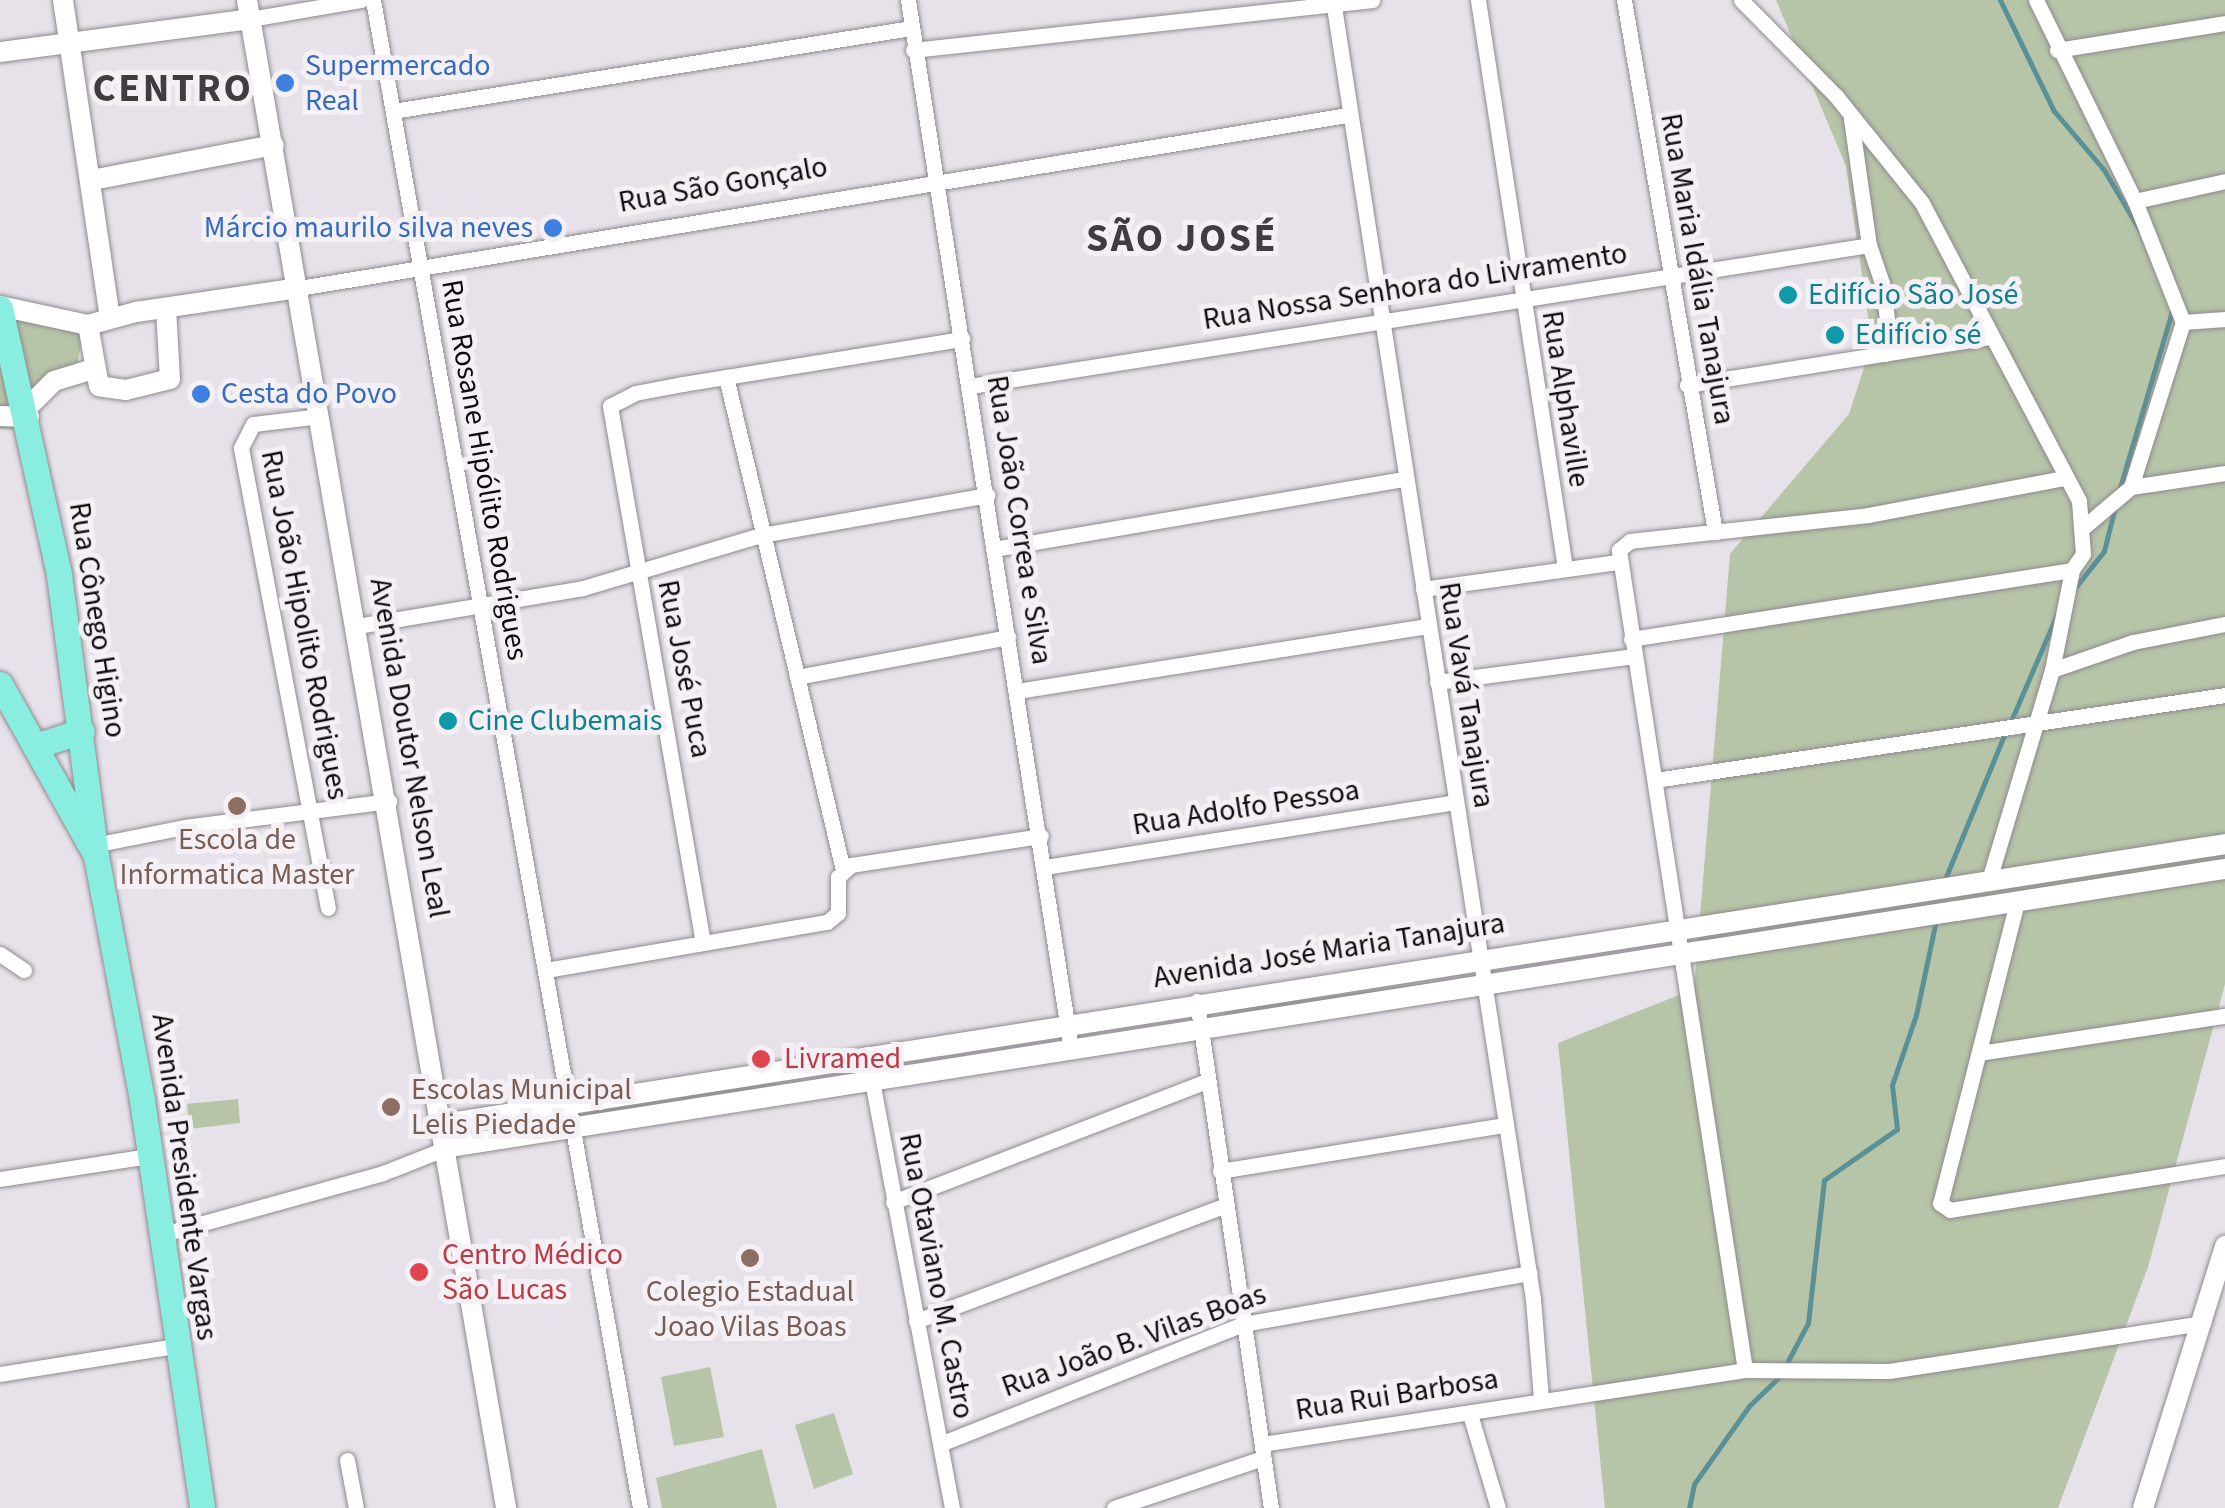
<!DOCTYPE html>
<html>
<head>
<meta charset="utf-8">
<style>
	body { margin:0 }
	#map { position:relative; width:2225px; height:1508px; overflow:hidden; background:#e7e2e9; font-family:"Source Sans 3",sans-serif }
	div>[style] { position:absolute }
	.green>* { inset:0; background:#b6c4a7 }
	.stream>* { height:5px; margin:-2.5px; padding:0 2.5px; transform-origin:2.5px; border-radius:2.5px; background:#5a9196 }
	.roads { filter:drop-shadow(0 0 2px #8e8a8f) drop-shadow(0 0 2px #8e8a8f) }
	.minor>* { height:15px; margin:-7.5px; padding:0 7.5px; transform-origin:7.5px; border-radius:7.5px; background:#fff }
	.tertiary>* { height:20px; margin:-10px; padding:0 10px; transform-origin:10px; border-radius:10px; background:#fff }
	.primary>* { height:25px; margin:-12.5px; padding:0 12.5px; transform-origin:12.5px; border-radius:12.5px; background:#89eedf }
	.dots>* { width:28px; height:28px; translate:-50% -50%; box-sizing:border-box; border:5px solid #f4f0f6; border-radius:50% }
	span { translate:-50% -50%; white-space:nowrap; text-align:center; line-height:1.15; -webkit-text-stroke:10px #f4f0f6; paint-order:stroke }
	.shop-label { font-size:30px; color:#366cbe }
	.left { translate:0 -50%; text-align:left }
	.right { translate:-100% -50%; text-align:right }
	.street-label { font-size:30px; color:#0e0c0e }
	.culture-label { font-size:30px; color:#0d838f }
	.education-label { font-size:30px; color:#785e54 }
	.health-label { font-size:30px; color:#be3a42 }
	.district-label { font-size:40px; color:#403c41; font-weight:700; letter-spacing:2.5px }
</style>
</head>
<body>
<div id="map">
	<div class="green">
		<i style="clip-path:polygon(1776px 0,2225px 0,2225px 984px,2148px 1267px,2058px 1508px,1605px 1508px,1558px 1043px,1694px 989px,1730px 554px,1849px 414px,1872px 343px,1846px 166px)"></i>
		<i style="clip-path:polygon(0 299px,84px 328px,77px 366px,44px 377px,25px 430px,0 429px)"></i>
		<i style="clip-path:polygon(1443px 981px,1443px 987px,1225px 1018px,1224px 1010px)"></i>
		<i style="clip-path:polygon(777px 1078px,776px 1086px,584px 1119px,582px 1109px)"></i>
		<i style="clip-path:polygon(238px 1099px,240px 1123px,189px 1129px,187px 1104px)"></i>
		<i style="clip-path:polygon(710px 1367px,724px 1437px,674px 1446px,661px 1377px)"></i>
		<i style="clip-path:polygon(834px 1413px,853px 1474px,814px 1489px,795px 1425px)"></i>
		<i style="clip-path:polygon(762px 1449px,777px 1508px,662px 1508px,656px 1478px)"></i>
	</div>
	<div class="stream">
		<i style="left:2000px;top:0;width:123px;rotate:64.1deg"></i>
		<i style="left:2054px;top:111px;width:77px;rotate:49.7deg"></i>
		<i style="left:2104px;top:170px;width:69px;rotate:59.3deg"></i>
		<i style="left:2119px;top:491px;width:188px;rotate:-73.6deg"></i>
		<i style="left:2074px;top:589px;width:48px;rotate:-51.7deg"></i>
		<i style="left:2104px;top:551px;width:45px;rotate:-76deg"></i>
		<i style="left:2010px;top:723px;width:123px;rotate:-66.6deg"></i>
		<i style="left:1943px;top:884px;width:163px;rotate:-67.7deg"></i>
		<i style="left:1689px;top:1508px;width:25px;rotate:-78deg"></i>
		<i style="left:1694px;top:1484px;width:95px;rotate:-54.8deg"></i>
		<i style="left:1749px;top:1406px;width:43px;rotate:-44.1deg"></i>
		<i style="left:1780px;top:1376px;width:60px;rotate:-62.2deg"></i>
		<i style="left:1808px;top:1323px;width:144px;rotate:-83.6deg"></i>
		<i style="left:1824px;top:1180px;width:89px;rotate:-34.9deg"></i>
		<i style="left:1897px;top:1129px;width:44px;rotate:-96.5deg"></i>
		<i style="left:1892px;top:1085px;width:74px;rotate:-71.1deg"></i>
		<i style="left:1916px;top:1015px;width:97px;rotate:-78.1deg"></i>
	</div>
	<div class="roads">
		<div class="minor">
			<i style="left:373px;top:0;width:1531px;rotate:79.96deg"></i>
			<i style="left:908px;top:0;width:1062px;rotate:81.17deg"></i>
			<i style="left:1333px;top:0;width:1314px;rotate:81.25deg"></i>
			<i style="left:1533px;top:1299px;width:100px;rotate:85.4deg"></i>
			<i style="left:1478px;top:0;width:575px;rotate:81.29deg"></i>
			<i style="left:1624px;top:0;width:540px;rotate:80.29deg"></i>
			<i style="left:1741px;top:0;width:135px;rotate:45.3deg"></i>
			<i style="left:1836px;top:96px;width:137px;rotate:51.2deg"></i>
			<i style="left:1922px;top:203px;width:337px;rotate:62.2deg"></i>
			<i style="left:2079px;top:501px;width:53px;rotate:85.7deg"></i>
			<i style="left:2083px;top:554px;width:19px;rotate:125deg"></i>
			<i style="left:2072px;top:570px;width:102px;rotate:101.3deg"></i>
			<i style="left:2052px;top:670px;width:222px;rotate:106.7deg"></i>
			<i style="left:2036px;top:0;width:224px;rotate:63.8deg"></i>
			<i style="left:2135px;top:201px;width:130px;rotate:68.4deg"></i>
			<i style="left:2183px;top:322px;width:173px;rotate:107.5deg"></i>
			<i style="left:2131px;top:487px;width:60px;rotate:139.7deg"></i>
			<i style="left:250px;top:19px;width:113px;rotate:-9.7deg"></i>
			<i style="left:913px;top:50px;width:462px;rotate:-6.2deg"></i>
			<i style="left:2057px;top:50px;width:170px;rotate:-9.1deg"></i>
			<i style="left:393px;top:111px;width:525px;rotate:-9.1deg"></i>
			<i style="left:1851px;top:119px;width:127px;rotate:81.9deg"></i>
			<i style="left:1869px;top:245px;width:40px;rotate:71.1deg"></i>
			<i style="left:1882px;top:283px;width:58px;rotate:82deg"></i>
			<i style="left:1890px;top:340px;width:15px;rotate:110deg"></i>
			<i style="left:2135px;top:201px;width:92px;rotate:-12.5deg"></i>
			<i style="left:299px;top:288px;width:1062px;rotate:-9.37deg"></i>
			<i style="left:2183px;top:322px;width:42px;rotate:-4.1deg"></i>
			<i style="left:726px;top:377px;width:507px;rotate:76.65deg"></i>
			<i style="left:1687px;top:385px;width:308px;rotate:-9deg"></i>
			<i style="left:970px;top:386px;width:910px;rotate:-8.91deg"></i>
			<i style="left:320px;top:416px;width:67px;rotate:173.2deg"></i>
			<i style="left:253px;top:424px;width:27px;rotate:117deg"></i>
			<i style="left:241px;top:448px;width:468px;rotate:79.3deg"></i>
			<i style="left:2131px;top:487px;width:95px;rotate:-8.5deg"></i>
			<i style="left:994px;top:549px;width:416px;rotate:-9.7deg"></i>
			<i style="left:1423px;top:589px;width:196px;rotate:-7.9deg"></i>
			<i style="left:357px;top:626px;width:229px;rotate:-9.5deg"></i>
			<i style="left:583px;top:588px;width:186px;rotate:-16.6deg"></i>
			<i style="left:761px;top:535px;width:230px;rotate:-10deg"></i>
			<i style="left:1631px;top:639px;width:446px;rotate:-8.9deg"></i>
			<i style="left:2052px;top:670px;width:86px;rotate:-19.1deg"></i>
			<i style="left:2133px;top:642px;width:94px;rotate:-11.1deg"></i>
			<i style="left:797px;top:677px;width:215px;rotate:-10.7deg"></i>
			<i style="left:1437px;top:682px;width:199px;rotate:-7.5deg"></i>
			<i style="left:1017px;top:691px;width:417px;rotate:-9deg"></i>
			<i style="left:1655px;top:780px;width:576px;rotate:-8.48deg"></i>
			<i style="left:89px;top:846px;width:97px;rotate:-11.3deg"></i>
			<i style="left:184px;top:827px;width:207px;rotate:-7.2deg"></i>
			<i style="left:1045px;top:867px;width:414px;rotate:-9deg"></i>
			<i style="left:2017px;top:902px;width:311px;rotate:104.3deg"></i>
			<i style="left:1940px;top:1203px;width:12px;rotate:35deg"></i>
			<i style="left:1950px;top:1210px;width:278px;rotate:-9.1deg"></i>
			<i style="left:703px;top:943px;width:545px;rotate:-99.83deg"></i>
			<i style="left:610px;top:406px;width:28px;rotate:-27deg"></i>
			<i style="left:635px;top:393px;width:49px;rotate:-10.6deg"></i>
			<i style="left:683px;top:384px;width:283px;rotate:-9.2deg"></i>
			<i style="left:0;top:954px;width:29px;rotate:34deg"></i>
			<i style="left:546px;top:970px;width:285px;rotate:-9.7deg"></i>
			<i style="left:827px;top:922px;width:14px;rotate:-39deg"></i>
			<i style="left:838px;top:913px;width:36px;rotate:-90deg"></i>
			<i style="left:838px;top:877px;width:18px;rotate:-43deg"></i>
			<i style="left:851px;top:865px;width:192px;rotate:-8.7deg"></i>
			<i style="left:1197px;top:1001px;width:512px;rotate:81.7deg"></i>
			<i style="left:1979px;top:1053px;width:249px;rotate:-8.6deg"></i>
			<i style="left:867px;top:1054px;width:462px;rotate:79.4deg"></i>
			<i style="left:1220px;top:1171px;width:289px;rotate:-9.2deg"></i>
			<i style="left:0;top:1179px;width:151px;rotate:-8.8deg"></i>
			<i style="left:893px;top:1202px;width:337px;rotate:-21.1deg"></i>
			<i style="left:160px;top:1235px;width:231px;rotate:-15.5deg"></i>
			<i style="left:383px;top:1173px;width:71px;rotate:-21.5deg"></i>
			<i style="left:916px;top:1321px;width:329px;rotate:-20.5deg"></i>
			<i style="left:1745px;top:1370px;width:830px;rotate:-98.74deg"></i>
			<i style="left:1619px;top:550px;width:14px;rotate:-39deg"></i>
			<i style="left:1630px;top:541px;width:239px;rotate:-6.2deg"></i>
			<i style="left:1868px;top:515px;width:198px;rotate:-10.7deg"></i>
			<i style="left:0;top:1374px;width:177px;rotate:-9.1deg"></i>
			<i style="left:1470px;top:1414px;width:98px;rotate:73.4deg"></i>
			<i style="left:940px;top:1444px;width:326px;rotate:-21.6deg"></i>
			<i style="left:1243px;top:1324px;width:291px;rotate:-10.1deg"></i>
			<i style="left:1262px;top:1444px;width:489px;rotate:-8.7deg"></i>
			<i style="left:1745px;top:1370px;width:144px;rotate:0.4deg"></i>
			<i style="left:1889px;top:1371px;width:318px;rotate:-8.7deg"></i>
			<i style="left:347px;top:1460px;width:49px;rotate:79.4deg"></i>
			<i style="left:1114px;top:1508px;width:157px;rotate:-18.6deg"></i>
		</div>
		<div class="tertiary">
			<i style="left:63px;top:0;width:321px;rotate:81.6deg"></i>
			<i style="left:247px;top:0;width:1530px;rotate:80.25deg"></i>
			<i style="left:0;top:52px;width:252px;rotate:-7.5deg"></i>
			<i style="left:92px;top:180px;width:185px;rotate:-10.9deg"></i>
			<i style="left:0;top:306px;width:90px;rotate:12.2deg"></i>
			<i style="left:166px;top:308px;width:71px;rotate:86.8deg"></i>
			<i style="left:170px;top:379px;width:45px;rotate:166deg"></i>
			<i style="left:126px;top:390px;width:27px;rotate:-172deg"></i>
			<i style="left:99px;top:386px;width:62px;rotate:-100.2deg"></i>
			<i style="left:88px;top:325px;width:50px;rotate:-15.2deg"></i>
			<i style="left:136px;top:312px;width:165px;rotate:-8.4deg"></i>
			<i style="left:27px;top:408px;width:38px;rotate:-45deg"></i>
			<i style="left:54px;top:381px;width:39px;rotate:-17deg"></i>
			<i style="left:0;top:416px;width:29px;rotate:2deg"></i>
			<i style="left:444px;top:1124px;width:1803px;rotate:-8.93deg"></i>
			<i style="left:449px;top:1147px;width:1798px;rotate:-8.9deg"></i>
			<i style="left:2143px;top:1508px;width:275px;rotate:-72.6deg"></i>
		</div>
		<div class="primary">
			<i style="left:0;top:308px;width:273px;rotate:77.5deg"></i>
			<i style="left:59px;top:575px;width:283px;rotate:82.5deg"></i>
			<i style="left:96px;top:856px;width:248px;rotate:79.3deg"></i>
			<i style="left:142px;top:1100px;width:412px;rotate:81.6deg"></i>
			<i style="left:0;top:684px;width:195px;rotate:60.8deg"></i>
			<i style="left:35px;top:746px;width:49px;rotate:-17.7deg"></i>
		</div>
	</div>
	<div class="dots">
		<i style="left:285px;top:83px;background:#3f7fe0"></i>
		<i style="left:553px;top:228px;background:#3f7fe0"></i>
		<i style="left:1788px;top:295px;background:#0f9aa8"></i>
		<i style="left:1835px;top:335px;background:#0f9aa8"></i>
		<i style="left:201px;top:394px;background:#3f7fe0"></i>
		<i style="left:448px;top:721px;background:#0f9aa8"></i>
		<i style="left:237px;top:806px;background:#8d6e63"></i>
		<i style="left:761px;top:1059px;background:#e0444e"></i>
		<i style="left:391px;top:1107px;background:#8d6e63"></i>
		<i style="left:750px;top:1258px;background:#8d6e63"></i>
		<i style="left:419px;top:1272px;background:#e0444e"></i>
	</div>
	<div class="shop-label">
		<span class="left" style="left:305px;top:83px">Supermercado<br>Real</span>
		<span class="right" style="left:533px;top:228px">Márcio maurilo silva neves</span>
		<span class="left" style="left:221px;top:394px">Cesta do Povo</span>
	</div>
	<div class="street-label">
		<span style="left:723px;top:185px;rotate:-10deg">Rua São Gonçalo</span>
		<span style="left:1697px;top:269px;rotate:80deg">Rua Maria Idália Tanajura</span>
		<span style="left:1415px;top:287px;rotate:-9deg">Rua Nossa Senhora do Livramento</span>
		<span style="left:1565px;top:399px;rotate:81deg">Rua Alphaville</span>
		<span style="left:484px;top:470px;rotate:80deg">Rua Rosane Hipólito Rodrigues</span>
		<span style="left:1019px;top:520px;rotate:81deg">Rua João Correa e Silva</span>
		<span style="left:97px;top:620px;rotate:81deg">Rua Cônego Higino</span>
		<span style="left:304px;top:625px;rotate:79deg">Rua João Hipolito Rodrigues</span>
		<span style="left:684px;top:669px;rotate:79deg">Rua José Puca</span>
		<span style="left:1466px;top:695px;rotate:81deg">Rua Vavá Tanajura</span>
		<span style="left:409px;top:748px;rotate:80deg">Avenida Doutor Nelson Leal</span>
		<span style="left:1246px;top:808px;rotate:-9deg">Rua Adolfo Pessoa</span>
		<span style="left:1329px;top:951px;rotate:-9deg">Avenida José Maria Tanajura</span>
		<span style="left:184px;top:1177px;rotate:82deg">Avenida Presidente Vargas</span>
		<span style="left:936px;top:1276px;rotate:79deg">Rua Otaviano M. Castro</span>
		<span style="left:1134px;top:1341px;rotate:-20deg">Rua João B. Vilas Boas</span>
		<span style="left:1397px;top:1395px;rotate:-9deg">Rua Rui Barbosa</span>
	</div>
	<div class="culture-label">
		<span class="left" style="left:1808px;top:295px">Edifício São José</span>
		<span class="left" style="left:1855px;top:335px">Edifício sé</span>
		<span class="left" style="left:468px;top:721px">Cine Clubemais</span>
	</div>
	<div class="education-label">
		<span style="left:237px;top:857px">Escola de<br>Informatica Master</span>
		<span class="left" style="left:411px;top:1107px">Escolas Municipal<br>Lelis Piedade</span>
		<span style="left:750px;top:1309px">Colegio Estadual<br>Joao Vilas Boas</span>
	</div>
	<div class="health-label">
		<span class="left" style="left:784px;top:1059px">Livramed</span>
		<span class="left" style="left:442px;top:1272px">Centro Médico<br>São Lucas</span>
	</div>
	<div class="district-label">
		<span style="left:173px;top:89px">CENTRO</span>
		<span style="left:1182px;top:239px">SÃO JOSÉ</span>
	</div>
</div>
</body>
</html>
